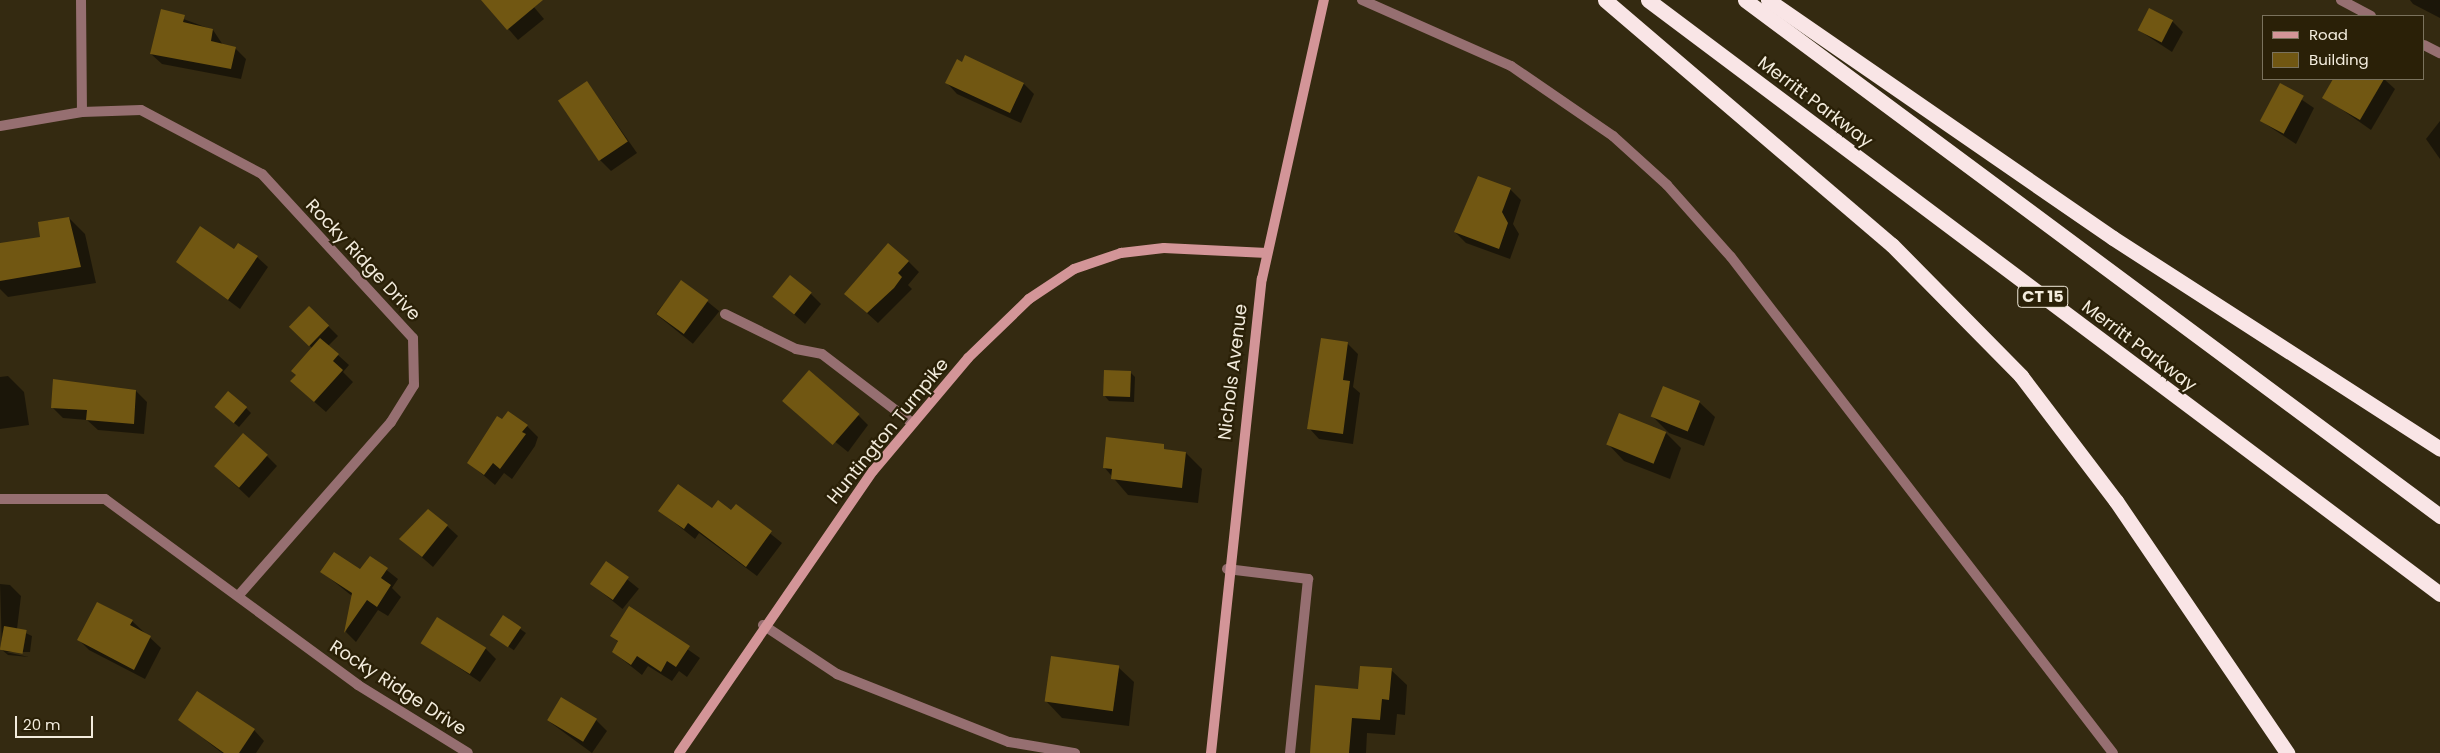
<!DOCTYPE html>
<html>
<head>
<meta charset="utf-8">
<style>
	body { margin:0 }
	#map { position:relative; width:2440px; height:753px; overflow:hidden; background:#342a11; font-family:Poppins,sans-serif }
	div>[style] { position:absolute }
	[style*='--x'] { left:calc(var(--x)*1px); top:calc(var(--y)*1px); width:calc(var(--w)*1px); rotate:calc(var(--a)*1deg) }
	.shadow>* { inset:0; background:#0007; transform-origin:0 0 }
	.building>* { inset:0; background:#715712; transform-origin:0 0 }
	.lane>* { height:10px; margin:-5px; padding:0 5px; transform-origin:5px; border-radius:5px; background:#966f71 }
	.street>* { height:10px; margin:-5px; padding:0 5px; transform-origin:5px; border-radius:5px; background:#966f71 }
	.secondary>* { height:10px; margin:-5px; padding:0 5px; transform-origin:5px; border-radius:5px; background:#d39598 }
	.highway>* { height:15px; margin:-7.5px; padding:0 7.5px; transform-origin:7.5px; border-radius:7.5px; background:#f9e5e6 }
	span { translate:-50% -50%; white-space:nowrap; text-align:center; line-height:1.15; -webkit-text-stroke:4.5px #2a2007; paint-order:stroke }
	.shield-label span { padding:1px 4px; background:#2a2007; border:1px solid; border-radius:4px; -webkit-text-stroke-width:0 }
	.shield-label { font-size:16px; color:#f3ecdd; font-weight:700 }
	.street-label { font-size:18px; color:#f3ecdd }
	.legend { position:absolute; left:2262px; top:15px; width:162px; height:65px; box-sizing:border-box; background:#2a2007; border:1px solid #7a725d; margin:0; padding:6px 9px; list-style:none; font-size:15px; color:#f3ecdd }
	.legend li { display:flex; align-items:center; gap:10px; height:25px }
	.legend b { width:25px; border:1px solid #7a725d }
	.scale { position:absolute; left:15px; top:716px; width:78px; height:22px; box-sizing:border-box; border:2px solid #f3ecdd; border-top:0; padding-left:6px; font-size:15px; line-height:18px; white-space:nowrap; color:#f3ecdd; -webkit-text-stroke:4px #2a2007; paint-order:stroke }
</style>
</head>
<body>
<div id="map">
	<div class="shadow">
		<div style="clip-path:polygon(483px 0,528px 0,544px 19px,518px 40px)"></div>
		<div style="clip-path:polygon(2410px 0,2440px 0,2440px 18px,2413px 4px)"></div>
		<div style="clip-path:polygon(162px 11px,213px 30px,223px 45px,235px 48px,246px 59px,241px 79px,162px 64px,151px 54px)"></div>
		<div style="clip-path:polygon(2172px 21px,2183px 32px,2172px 52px,2140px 31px)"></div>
		<div style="clip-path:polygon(2335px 79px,2384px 79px,2395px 89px,2371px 130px,2324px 97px)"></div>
		<div style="clip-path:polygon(587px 82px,637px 153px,611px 171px,600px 160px)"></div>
		<div style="clip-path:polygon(947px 83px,1024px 84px,1034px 94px,1021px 123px,957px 94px)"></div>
		<div style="clip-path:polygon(2280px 85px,2314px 108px,2296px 144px,2261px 121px)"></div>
		<div style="clip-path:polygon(2440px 121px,2440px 159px,2426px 139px)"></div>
		<div style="clip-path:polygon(1510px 189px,1521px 200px,1513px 224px,1519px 234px,1510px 259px,1466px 243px,1455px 232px)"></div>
		<div style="clip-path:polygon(69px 218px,85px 234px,96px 283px,8px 297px,0 289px,0 245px,42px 238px)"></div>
		<div style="clip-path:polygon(235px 250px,257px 257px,268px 267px,240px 309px,177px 262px)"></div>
		<div style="clip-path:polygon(908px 261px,919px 272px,908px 285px,912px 289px,878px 323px,857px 304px)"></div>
		<div style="left:682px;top:281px;width:48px;height:42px;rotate:39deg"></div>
		<div style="clip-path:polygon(811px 294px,821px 304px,805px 324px,773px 296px)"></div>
		<div style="clip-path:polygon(309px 307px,338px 336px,328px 346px,349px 365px,343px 372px,353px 382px,326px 412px,303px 392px,297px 375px,312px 348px,290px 326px)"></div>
		<div style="clip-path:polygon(1347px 343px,1358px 354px,1353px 387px,1360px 393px,1353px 444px,1319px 439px,1309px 428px)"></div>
		<div style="clip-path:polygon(1130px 372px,1135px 377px,1134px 402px,1109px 401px,1104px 395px)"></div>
		<div style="clip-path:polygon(8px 376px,24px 392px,29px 425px,0 429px,0 377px)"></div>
		<div style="clip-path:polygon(136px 391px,147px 402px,144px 434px,98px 430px,87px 420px,63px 418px,52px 407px)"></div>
		<div style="clip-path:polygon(786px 402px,858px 415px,868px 425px,848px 452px)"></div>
		<div style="clip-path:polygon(1699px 402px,1715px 417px,1704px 446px,1669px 433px,1653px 417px)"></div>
		<div style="clip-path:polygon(246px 408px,251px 413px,239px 427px,221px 412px)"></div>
		<div style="clip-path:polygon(527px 426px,538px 437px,535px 446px,512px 479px,504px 473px,495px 485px,469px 463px)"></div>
		<div style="clip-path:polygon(1666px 433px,1681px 448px,1670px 479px,1624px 461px,1609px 445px)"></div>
		<div style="clip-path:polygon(1107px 439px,1186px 453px,1202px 469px,1198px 503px,1128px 495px,1104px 467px)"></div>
		<div style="clip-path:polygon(267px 456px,277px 466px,249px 498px,215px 466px)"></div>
		<div style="clip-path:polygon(736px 506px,782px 543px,757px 576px,699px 533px,695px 539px,660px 511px,731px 512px)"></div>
		<div style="clip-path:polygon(447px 526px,458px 536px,433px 567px,401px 539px)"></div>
		<div style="clip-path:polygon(370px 557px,398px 579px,392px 588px,401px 597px,388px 616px,378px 610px,356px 642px,346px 632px,352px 596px,322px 572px,361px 571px)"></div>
		<div style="left:607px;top:563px;width:41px;height:26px;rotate:39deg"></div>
		<div style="clip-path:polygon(0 584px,10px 585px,21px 596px,17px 629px,32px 636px,30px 652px,6px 652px,29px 657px,8px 655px,2px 650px)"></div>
		<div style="clip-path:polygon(98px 603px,132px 621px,161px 648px,145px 679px,89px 650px,79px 640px)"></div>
		<div style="clip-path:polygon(629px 608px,700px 658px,687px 677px,679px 671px,672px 681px,648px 666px,642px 675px,613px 652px,619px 643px,611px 635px)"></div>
		<div style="left:503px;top:617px;width:28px;height:21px;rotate:35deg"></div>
		<div style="clip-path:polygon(421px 642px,486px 649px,496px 659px,480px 682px)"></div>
		<div style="clip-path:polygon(1118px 667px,1134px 682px,1129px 726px,1062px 718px,1047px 702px)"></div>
		<div style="clip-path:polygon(1391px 670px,1407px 685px,1405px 715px,1397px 714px,1395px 735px,1367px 733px,1366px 753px,1312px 753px,1359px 690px)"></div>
		<div style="clip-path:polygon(180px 720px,254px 730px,264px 741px,256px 753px,222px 753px)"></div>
		<div style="clip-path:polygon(547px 720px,596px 720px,607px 731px,592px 753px)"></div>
	</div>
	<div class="building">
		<div style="clip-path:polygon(481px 0,543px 0,507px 30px)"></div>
		<div style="left:2149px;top:8px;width:27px;height:25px;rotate:27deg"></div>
		<div style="clip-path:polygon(161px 9px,185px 15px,183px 22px,213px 29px,211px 41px,236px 47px,231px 69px,150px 54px)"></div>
		<div style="clip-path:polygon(965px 55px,1024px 83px,1010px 113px,945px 83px,957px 59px,962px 62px)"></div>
		<div style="clip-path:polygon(2333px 79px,2384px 79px,2360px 120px,2322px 98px)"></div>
		<div style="left:587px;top:81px;width:73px;height:35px;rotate:56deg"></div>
		<div style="left:2280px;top:83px;width:27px;height:43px;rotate:28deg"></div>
		<div style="clip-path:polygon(1478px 176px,1511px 188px,1502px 212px,1508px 223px,1499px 249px,1454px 232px)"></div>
		<div style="clip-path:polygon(69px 217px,81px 267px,0 281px,0 243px,40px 237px,38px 222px)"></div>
		<div style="clip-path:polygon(200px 226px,234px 249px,238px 243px,258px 256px,228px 300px,176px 262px)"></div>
		<div style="clip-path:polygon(888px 243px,909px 261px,898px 273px,902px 277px,894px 288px,867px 313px,844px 294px)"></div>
		<div style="left:790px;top:275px;width:28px;height:28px;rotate:39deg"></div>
		<div style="left:681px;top:280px;width:34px;height:42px;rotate:36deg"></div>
		<div style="left:309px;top:306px;width:28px;height:29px;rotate:44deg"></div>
		<div style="clip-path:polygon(320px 338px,339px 354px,333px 361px,343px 370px,314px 402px,290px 381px,296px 375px,291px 371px)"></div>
		<div style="clip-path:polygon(1321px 338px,1348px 342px,1343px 380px,1350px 381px,1343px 434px,1307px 429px)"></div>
		<div style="left:809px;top:370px;width:67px;height:41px;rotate:41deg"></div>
		<div style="left:1104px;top:370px;width:27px;height:26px;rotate:2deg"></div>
		<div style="clip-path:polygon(53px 379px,136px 390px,134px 424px,86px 420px,87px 410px,51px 408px)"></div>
		<div style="left:1663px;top:386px;width:40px;height:33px;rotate:22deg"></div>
		<div style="left:228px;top:391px;width:25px;height:21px;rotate:40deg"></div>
		<div style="clip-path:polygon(508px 411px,528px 425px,522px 432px,526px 434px,500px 469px,493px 463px,484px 475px,467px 463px,497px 416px,502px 419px)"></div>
		<div style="left:1619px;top:413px;width:51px;height:34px;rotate:22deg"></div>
		<div style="left:243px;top:433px;width:33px;height:44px;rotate:41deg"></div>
		<div style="clip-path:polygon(1106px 437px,1164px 444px,1164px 449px,1186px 452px,1182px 488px,1111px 479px,1112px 469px,1103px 468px)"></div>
		<div style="clip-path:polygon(678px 484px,712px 508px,718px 500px,731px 510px,736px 504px,772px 531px,746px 567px,688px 523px,684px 529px,658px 511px)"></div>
		<div style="clip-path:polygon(428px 509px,448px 525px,422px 557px,399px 539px)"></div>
		<div style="clip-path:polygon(334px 552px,360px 569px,370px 556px,388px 568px,381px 578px,391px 585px,377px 607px,367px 600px,344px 633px,352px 593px,320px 572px)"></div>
		<div style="left:606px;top:561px;width:28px;height:28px;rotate:35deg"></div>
		<div style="clip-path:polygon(97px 602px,133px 620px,130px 625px,151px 636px,134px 670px,77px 640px)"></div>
		<div style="clip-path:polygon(629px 606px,690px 646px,676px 667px,667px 661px,661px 672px,637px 656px,631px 665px,612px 652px,618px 641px,610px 636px)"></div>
		<div style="left:503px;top:615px;width:22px;height:24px;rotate:34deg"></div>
		<div style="left:437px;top:617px;width:58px;height:31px;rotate:32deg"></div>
		<div style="left:4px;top:626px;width:23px;height:24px;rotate:10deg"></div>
		<div style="left:1051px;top:656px;width:69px;height:46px;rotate:8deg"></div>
		<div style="clip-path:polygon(1360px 666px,1392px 668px,1389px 700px,1382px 699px,1380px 720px,1352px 718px,1349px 753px,1310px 753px,1315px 685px,1358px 689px)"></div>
		<div style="clip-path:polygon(197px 691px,255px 729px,239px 753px,224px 753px,178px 720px)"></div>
		<div style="left:561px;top:697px;width:42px;height:27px;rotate:31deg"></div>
	</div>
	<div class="lane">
		<div style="--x:1362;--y:0;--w:163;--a:23.9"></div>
		<div style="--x:1511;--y:66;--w:124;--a:34.5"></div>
		<div style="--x:1613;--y:136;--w:73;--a:42.2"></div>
		<div style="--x:1667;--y:185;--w:96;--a:48.4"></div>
		<div style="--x:1731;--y:257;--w:626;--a:52.4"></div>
		<div style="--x:725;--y:314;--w:79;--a:26.2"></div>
		<div style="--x:796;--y:349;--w:26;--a:11"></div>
		<div style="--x:822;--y:354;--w:112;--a:37.4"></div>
		<div style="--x:1227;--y:569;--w:82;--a:7"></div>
		<div style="--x:1308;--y:579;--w:175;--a:95.9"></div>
		<div style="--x:763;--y:625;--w:89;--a:33.5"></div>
		<div style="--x:837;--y:674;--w:185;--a:21.6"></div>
		<div style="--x:1009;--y:742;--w:67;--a:9.5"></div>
	</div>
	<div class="street">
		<div style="--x:81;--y:0;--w:112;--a:89.5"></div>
		<div style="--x:2341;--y:0;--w:34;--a:28"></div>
		<div style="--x:2424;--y:45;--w:18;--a:27"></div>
		<div style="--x:0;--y:126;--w:83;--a:-9.7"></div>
		<div style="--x:82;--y:112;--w:59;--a:-1.9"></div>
		<div style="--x:141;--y:110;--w:137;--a:27.9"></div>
		<div style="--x:262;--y:174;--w:223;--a:47.4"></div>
		<div style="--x:413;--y:338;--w:47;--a:88.8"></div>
		<div style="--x:414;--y:385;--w:44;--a:121.9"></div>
		<div style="--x:391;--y:422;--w:230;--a:131.3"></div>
		<div style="--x:0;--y:499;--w:105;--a:0"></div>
		<div style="--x:105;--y:499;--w:314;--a:36.3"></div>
		<div style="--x:358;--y:685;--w:129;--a:31.7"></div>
	</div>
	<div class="secondary">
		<div style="--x:679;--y:753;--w:342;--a:-55.5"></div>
		<div style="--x:873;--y:471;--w:148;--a:-49.9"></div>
		<div style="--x:968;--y:358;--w:85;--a:-44"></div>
		<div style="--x:1029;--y:299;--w:54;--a:-33.7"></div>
		<div style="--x:1074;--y:269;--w:50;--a:-18.8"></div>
		<div style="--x:1121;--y:253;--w:43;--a:-6.6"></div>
		<div style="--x:1164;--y:248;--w:103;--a:2.8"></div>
		<div style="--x:1211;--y:753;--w:477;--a:-83.9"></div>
		<div style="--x:1262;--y:279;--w:286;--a:-77.5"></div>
	</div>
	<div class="highway">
		<div style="--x:1605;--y:0;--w:377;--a:40.5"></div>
		<div style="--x:1892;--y:245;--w:184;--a:45.4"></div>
		<div style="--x:2021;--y:376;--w:157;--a:52.8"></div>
		<div style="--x:2116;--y:501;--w:305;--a:55.8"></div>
		<div style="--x:1648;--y:0;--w:990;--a:36.87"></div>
		<div style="--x:1745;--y:0;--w:866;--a:36.59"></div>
		<div style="--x:1768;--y:0;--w:419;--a:34.6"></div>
		<div style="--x:2113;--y:238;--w:389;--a:32.8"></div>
	</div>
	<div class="shield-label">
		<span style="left:2043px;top:297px">CT 15</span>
	</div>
	<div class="street-label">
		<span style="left:1815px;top:102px;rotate:37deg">Merritt Parkway</span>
		<span style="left:363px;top:260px;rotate:47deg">Rocky Ridge Drive</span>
		<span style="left:2139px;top:346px;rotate:37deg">Merritt Parkway</span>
		<span style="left:1233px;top:372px;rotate:-83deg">Nichols Avenue</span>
		<span style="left:888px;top:431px;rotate:-51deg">Huntington Turnpike</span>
		<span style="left:398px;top:688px;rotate:33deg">Rocky Ridge Drive</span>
	</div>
	<ul class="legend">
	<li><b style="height:6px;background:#d39598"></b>Road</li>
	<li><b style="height:14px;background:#715712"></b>Building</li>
	</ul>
	<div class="scale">20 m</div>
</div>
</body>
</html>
